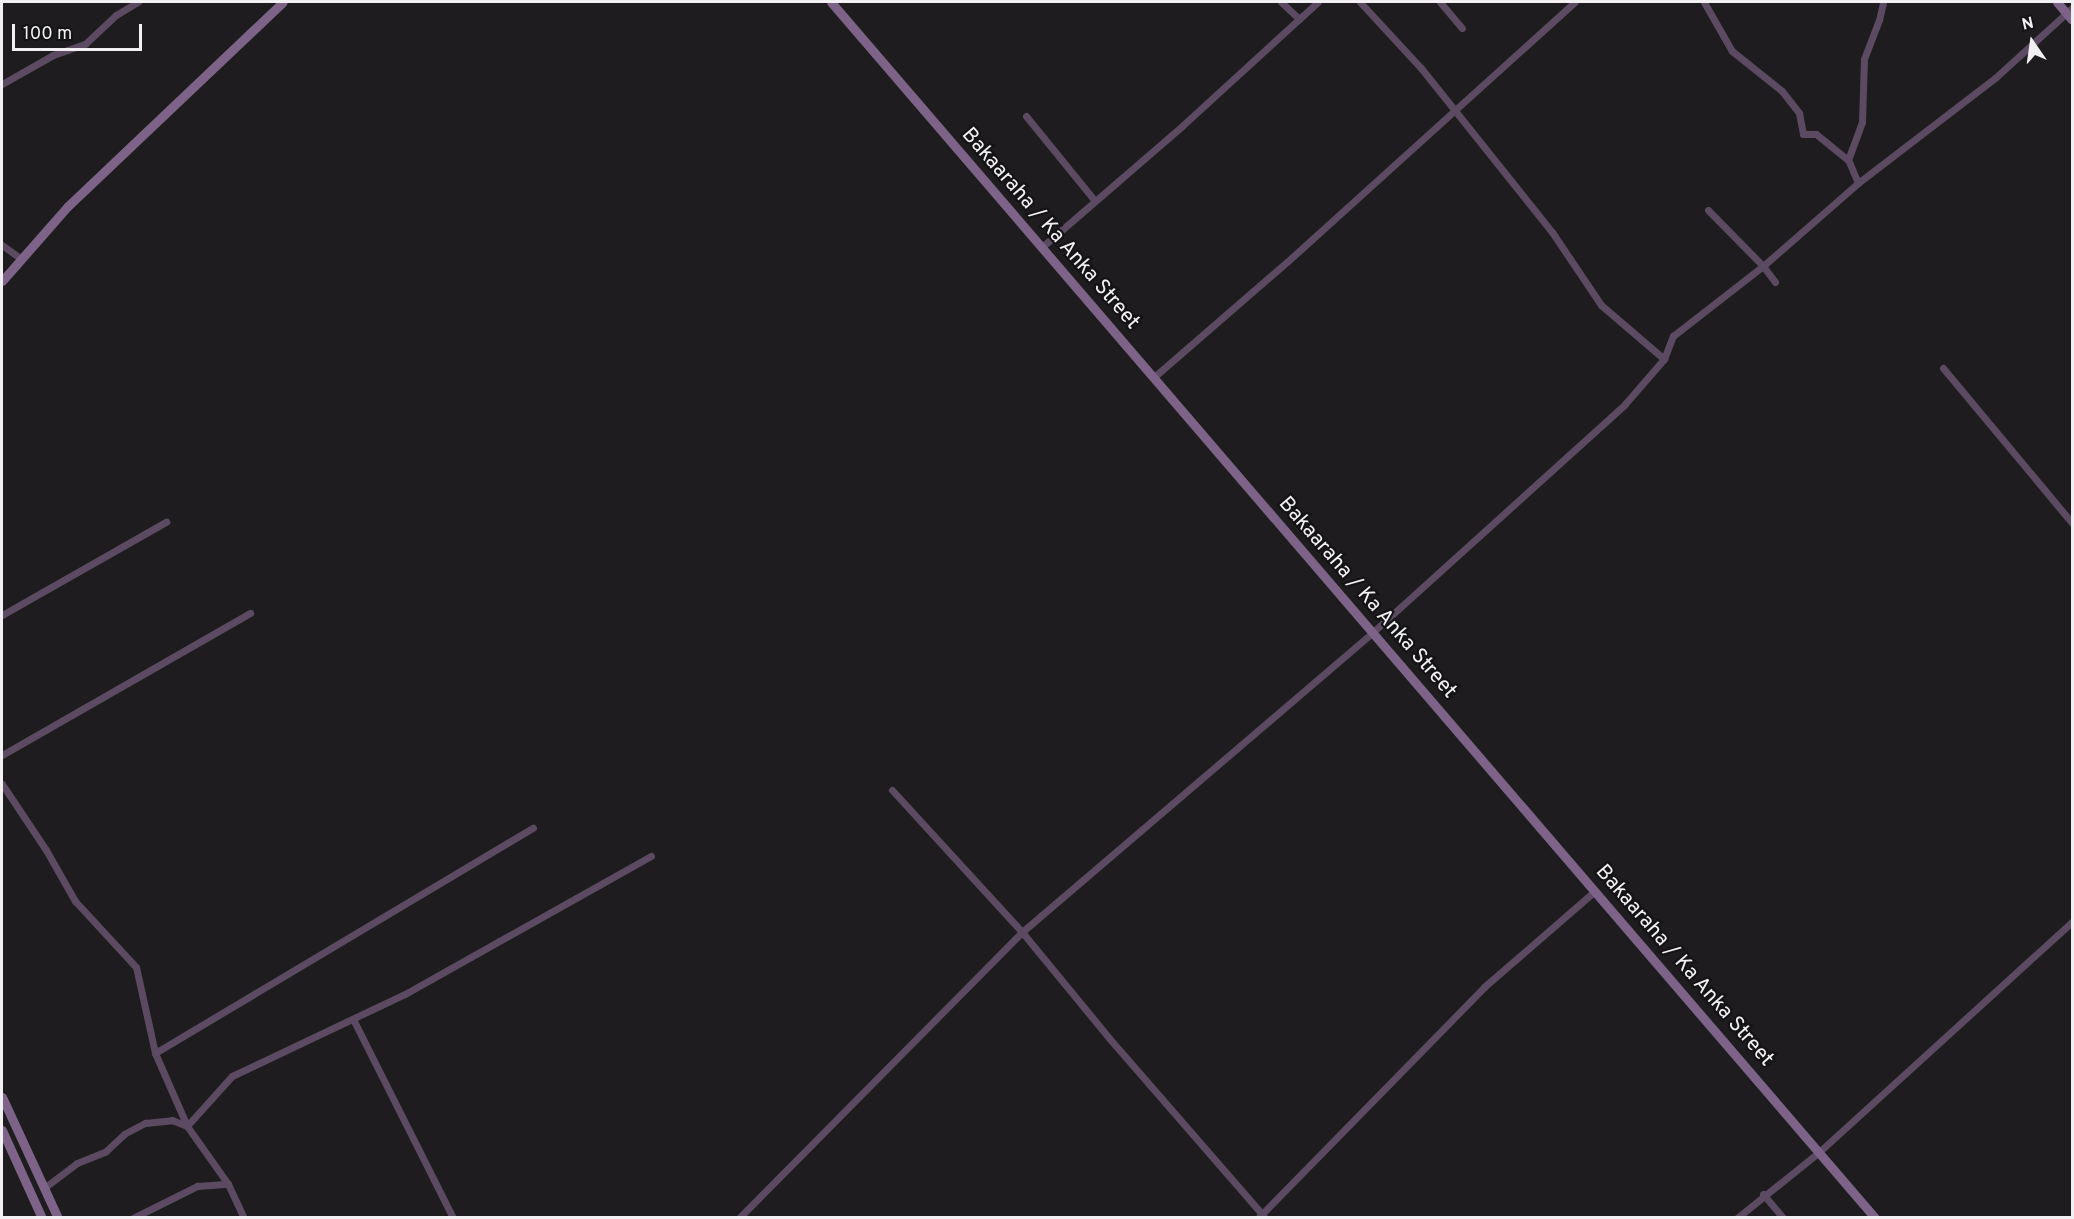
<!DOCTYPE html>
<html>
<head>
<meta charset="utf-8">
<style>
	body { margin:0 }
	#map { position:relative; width:2074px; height:1219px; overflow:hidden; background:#1e1c1e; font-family:Overpass,sans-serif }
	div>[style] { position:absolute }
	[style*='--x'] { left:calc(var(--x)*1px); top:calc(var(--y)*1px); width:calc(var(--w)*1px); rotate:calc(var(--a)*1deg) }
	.street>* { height:7px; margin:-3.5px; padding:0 3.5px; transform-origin:3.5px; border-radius:3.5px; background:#5b4a62 }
	.secondary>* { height:9px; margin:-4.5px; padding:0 4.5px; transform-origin:4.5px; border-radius:4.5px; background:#7e6389 }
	span { translate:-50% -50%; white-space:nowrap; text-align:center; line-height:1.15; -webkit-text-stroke:4.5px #141315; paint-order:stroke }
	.street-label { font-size:21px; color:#f2f0f2 }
	.frame { position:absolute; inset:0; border:3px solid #f2f0f2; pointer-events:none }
	.north { position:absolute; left:2002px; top:12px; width:60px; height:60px; -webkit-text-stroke:4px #141315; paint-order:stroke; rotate:347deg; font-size:16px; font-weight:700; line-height:24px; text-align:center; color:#f2f0f2 }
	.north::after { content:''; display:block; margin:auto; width:21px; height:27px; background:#f2f0f2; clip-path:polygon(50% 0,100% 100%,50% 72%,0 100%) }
	.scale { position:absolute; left:12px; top:24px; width:130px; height:27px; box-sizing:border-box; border:3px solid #f2f0f2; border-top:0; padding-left:8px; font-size:18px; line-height:21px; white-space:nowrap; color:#f2f0f2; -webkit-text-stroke:4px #141315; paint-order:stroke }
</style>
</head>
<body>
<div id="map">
	<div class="street">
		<div style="--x:1281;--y:2;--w:25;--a:43"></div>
		<div style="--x:1360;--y:2;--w:90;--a:47.3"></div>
		<div style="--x:1421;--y:68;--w:210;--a:51.4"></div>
		<div style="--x:1552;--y:232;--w:88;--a:56.1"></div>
		<div style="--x:1601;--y:305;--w:83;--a:40.6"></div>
		<div style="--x:1440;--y:2;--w:34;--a:50"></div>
		<div style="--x:1704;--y:2;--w:56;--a:60.3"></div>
		<div style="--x:1732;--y:51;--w:64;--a:38.7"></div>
		<div style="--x:1782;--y:91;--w:28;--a:52"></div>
		<div style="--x:1799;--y:113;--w:21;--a:79"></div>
		<div style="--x:1803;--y:134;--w:13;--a:0"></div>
		<div style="--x:1816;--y:134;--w:41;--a:39.1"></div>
		<div style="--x:2;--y:84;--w:59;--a:-29.6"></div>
		<div style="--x:53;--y:55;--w:34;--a:-19"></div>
		<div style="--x:85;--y:44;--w:42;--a:-43.1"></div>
		<div style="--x:116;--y:15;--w:26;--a:-31"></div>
		<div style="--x:1026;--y:116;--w:109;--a:50.9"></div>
		<div style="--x:1858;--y:183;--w:25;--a:-113"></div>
		<div style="--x:1848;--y:160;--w:40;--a:-69.8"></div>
		<div style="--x:1862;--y:122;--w:63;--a:-88.2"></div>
		<div style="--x:1864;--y:59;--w:42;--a:-69"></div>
		<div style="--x:1879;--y:20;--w:18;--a:-77"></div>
		<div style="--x:1708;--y:210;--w:78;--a:45.5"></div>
		<div style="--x:1763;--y:266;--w:20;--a:53"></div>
		<div style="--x:2;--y:245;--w:24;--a:36"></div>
		<div style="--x:1042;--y:247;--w:185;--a:-40.8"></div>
		<div style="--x:1182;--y:126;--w:184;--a:-42.4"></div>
		<div style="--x:1943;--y:368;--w:202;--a:50.2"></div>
		<div style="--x:1154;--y:377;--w:177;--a:-40.9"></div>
		<div style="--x:1288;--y:261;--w:387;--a:-42.1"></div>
		<div style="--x:2;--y:615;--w:189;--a:-29.6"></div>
		<div style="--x:2;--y:755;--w:286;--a:-29.8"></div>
		<div style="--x:2;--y:784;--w:79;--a:56.3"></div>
		<div style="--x:46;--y:850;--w:59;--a:60.4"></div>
		<div style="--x:75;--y:901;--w:90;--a:47.3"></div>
		<div style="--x:136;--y:967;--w:88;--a:77.5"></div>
		<div style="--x:155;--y:1053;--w:80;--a:66.3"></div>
		<div style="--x:187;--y:1126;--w:67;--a:-48"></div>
		<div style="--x:232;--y:1076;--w:191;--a:-25.4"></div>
		<div style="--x:405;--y:994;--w:282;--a:-29.3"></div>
		<div style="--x:892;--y:790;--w:193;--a:47.5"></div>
		<div style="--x:1022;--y:932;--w:137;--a:50.6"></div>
		<div style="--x:1109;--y:1038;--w:233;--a:49"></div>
		<div style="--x:1262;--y:1214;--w:6;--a:135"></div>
		<div style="--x:353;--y:1019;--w:223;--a:63.3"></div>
		<div style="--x:155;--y:1053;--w:440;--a:-30.8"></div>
		<div style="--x:44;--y:1188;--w:41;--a:-37.1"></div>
		<div style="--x:77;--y:1163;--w:31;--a:-22"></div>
		<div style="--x:106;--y:1151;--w:25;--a:-43"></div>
		<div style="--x:124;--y:1134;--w:24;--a:-28"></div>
		<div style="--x:145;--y:1123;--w:27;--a:-6"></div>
		<div style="--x:172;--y:1120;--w:16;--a:22"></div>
		<div style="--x:187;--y:1126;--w:71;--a:54.7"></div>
		<div style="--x:1763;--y:1194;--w:31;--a:50"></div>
		<div style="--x:133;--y:1218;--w:72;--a:-26.6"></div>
		<div style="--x:197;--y:1186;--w:31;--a:-4"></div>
		<div style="--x:228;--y:1184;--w:38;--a:65"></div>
		<div style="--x:739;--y:1218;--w:402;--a:-45.3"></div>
		<div style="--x:1022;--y:932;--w:462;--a:-40.5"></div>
		<div style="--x:1373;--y:632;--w:340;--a:-42.1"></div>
		<div style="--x:1625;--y:404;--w:60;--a:-49.1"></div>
		<div style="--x:1664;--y:359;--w:25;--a:-69"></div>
		<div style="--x:1673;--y:336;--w:114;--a:-37.9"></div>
		<div style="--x:1763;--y:266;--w:126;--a:-41.1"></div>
		<div style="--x:1858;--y:183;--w:173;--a:-37.5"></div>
		<div style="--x:1995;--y:78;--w:104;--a:-42.3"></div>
		<div style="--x:1265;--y:1218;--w:5;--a:-127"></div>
		<div style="--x:1262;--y:1214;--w:318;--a:-45.6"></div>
		<div style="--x:1484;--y:987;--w:147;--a:-40.9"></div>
		<div style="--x:1737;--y:1218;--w:105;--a:-38.8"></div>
		<div style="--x:1819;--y:1152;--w:342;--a:-42.3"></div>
	</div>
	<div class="secondary">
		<div style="--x:831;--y:2;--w:1603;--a:49.35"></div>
		<div style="--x:2057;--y:2;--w:23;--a:50"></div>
		<div style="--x:2;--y:281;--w:100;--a:-48.7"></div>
		<div style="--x:68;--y:206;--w:296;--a:-43.5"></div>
		<div style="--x:2;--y:1097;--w:133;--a:65.2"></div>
		<div style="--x:2;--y:1130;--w:97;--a:65.6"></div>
	</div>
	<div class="street-label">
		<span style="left:1050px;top:229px;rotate:49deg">Bakaaraha / Ka Anka Street</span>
		<span style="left:1367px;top:598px;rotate:49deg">Bakaaraha / Ka Anka Street</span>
		<span style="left:1684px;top:966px;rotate:49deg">Bakaaraha / Ka Anka Street</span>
	</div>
	<div class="frame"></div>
	<div class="north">N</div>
	<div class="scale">100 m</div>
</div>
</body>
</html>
